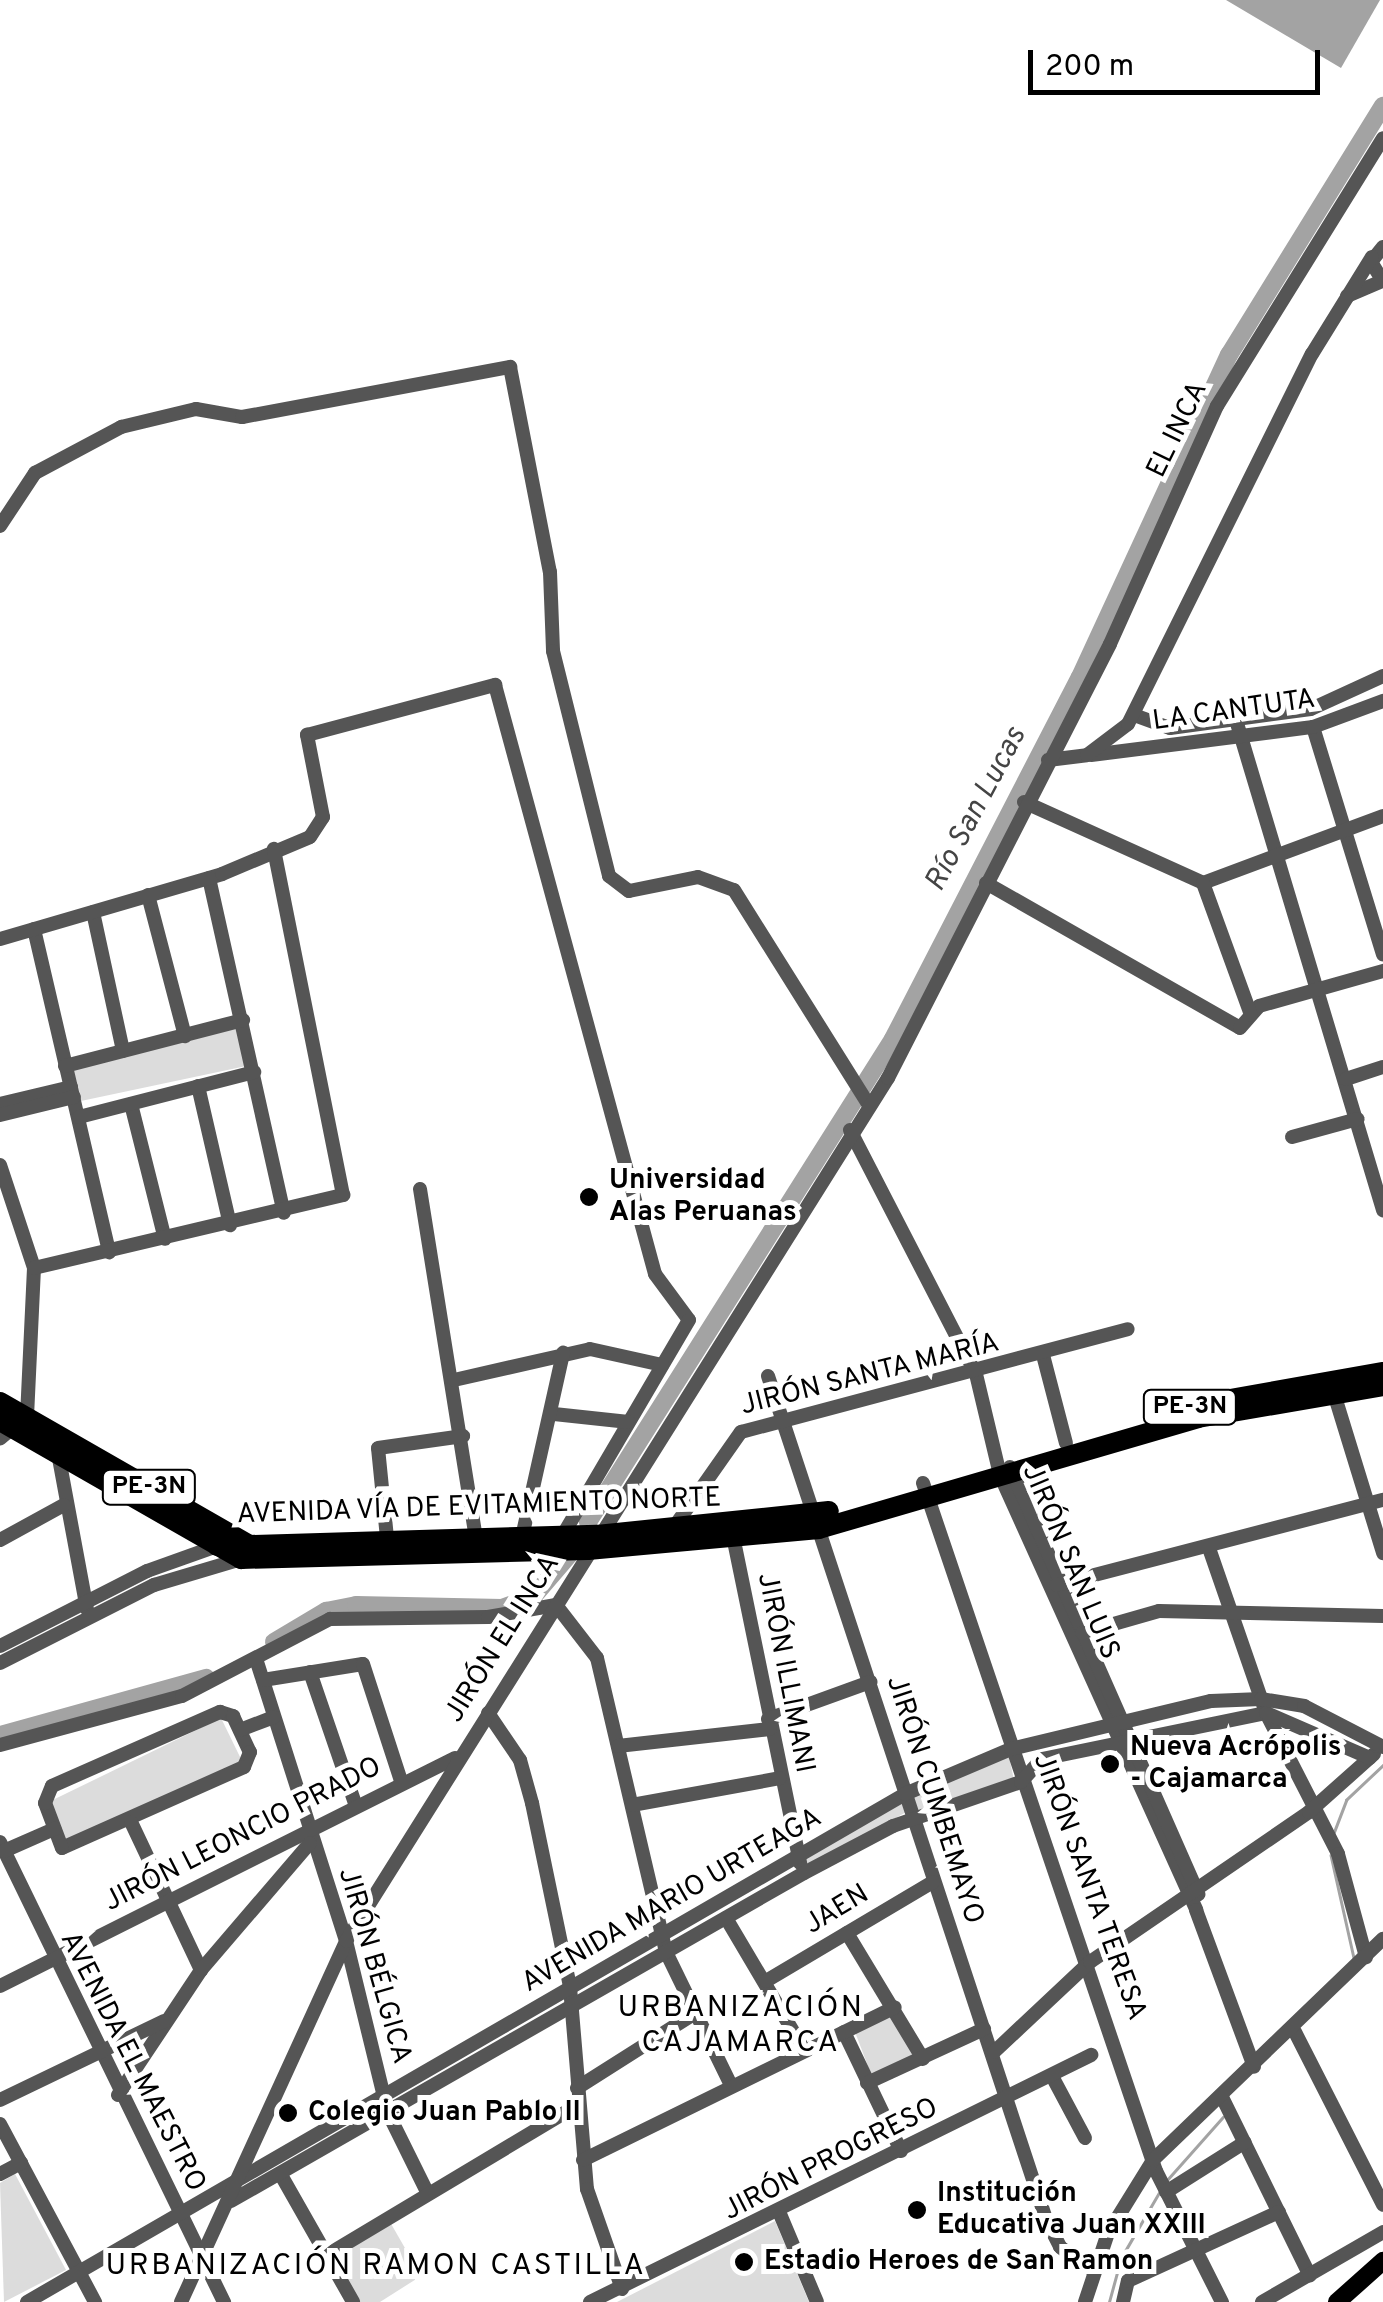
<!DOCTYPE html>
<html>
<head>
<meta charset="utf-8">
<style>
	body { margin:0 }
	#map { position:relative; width:1383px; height:2302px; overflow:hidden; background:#fff; font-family:Overpass,sans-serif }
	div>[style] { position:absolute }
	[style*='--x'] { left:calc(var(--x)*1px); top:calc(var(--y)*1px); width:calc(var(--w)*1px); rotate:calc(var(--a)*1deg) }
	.green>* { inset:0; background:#dcdcdc; transform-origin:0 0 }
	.water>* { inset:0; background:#a3a3a3 }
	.stream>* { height:2.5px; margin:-1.25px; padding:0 1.25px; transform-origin:1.25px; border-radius:1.25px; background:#a3a3a3 }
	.river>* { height:18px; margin:-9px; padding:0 9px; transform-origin:9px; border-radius:9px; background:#a3a3a3 }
	.minor>* { height:14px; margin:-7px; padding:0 7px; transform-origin:7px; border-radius:7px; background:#555 }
	.major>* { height:18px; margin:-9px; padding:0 9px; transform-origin:9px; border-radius:9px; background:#000 }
	.highway>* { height:20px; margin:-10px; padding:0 10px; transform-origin:10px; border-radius:10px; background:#000 }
	.dots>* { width:28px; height:28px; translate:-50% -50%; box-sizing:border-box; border:5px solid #fff; border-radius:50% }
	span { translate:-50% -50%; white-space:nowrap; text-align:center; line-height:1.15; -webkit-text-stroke:10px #fff; paint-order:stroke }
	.shield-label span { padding:2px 8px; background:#fff; border:2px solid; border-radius:8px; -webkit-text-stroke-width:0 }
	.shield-label { font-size:25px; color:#000; font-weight:700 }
	.street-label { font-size:28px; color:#000 }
	.poi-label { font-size:28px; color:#000; font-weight:700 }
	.left { translate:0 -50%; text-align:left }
	.water-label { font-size:30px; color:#444; font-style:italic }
	.neighbourhood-label { font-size:30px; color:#000; letter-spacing:2.5px }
	.scale { position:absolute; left:1028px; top:50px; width:292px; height:45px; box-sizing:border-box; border:5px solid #000; border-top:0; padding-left:12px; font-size:30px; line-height:35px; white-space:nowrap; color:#000; -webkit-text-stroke:8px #fff; paint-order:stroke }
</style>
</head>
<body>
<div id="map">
	<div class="green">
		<div style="left:237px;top:1028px;width:39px;height:169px;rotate:78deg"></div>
		<div style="left:221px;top:1718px;width:49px;height:193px;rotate:64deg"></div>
		<div style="clip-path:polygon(1008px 1752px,1015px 1785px,915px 1817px,909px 1789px)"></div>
		<div style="clip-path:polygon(902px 1799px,908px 1811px,806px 1869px,803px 1860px)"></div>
		<div style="clip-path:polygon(892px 2013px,915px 2055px,871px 2074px,855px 2032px)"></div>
		<div style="clip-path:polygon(15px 2174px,66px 2270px,4px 2302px,0 2183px)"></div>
		<div style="clip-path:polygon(775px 2221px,809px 2302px,617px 2302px)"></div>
		<div style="clip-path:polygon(390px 2222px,421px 2276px,380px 2302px,354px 2302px,331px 2260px)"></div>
	</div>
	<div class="water">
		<div style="clip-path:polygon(1226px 0,1380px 0,1341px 68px)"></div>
	</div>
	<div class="stream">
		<div style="--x:1334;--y:1832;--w:34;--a:-69"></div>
		<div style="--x:1346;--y:1800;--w:51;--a:-43.4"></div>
		<div style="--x:1331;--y:1855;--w:106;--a:77.4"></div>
		<div style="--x:1167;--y:2180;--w:84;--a:-48.4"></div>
		<div style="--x:1109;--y:2302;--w:46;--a:-74.7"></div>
		<div style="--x:1121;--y:2258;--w:78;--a:-59.8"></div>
	</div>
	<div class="river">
		<div style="--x:588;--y:1522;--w:571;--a:-57.73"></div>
		<div style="--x:893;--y:1039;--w:407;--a:-62.7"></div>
		<div style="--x:1080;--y:677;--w:355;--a:-65.2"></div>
		<div style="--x:1229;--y:355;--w:293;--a:-58.3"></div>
		<div style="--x:274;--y:1642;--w:61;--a:-30.8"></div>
		<div style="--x:326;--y:1611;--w:31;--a:-11"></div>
		<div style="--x:356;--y:1605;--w:146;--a:1.2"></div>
		<div style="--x:502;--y:1608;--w:33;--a:-20"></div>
		<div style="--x:533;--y:1597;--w:55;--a:-49.4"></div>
		<div style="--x:0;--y:1735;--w:214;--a:-15.5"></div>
	</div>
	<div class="minor">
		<div style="--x:1383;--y:247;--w:19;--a:129"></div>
		<div style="--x:1371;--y:262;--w:22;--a:58"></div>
		<div style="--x:1347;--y:296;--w:39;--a:-23"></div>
		<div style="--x:0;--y:526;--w:64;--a:-56.6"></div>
		<div style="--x:35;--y:473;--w:98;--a:-28.1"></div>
		<div style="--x:121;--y:427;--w:77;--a:-13.5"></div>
		<div style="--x:196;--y:409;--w:47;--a:9.9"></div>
		<div style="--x:242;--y:417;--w:273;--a:-10.6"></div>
		<div style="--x:510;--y:367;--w:209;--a:79"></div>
		<div style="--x:550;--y:572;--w:79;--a:87.8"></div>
		<div style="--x:553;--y:651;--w:232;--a:76"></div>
		<div style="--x:609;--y:876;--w:25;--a:37"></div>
		<div style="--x:629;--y:891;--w:70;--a:-11.5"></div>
		<div style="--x:698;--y:877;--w:38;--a:20"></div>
		<div style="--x:734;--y:890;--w:254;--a:57.9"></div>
		<div style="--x:1134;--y:715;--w:38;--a:20"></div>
		<div style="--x:1170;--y:728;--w:142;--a:-7.7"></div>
		<div style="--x:1311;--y:709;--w:79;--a:-24.6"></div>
		<div style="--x:1236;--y:720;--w:512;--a:73.3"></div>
		<div style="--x:1313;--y:727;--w:238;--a:72.9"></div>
		<div style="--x:1091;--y:755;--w:224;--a:-7.2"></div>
		<div style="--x:1313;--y:727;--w:75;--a:-20.4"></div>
		<div style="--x:1048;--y:760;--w:39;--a:-7"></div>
		<div style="--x:1087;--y:755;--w:51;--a:-37.1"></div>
		<div style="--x:1128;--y:724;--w:413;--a:-63.6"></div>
		<div style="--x:1312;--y:354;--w:114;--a:-58.3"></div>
		<div style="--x:1024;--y:802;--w:196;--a:24.3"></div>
		<div style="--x:1203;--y:883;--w:192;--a:-20.4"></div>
		<div style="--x:209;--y:878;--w:343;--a:77.4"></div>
		<div style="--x:986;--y:883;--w:292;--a:29.7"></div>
		<div style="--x:1240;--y:1028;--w:29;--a:-49"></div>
		<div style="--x:1259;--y:1006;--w:129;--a:-15.8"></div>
		<div style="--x:1203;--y:883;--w:140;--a:70"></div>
		<div style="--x:148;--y:895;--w:146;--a:75.3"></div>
		<div style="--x:93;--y:912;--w:142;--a:77.8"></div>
		<div style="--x:34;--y:929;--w:332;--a:76.9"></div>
		<div style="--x:0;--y:939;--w:231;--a:-16.3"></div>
		<div style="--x:222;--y:874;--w:95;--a:-22.8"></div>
		<div style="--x:310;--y:837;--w:24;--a:-57"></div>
		<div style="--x:323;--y:817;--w:84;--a:-101"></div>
		<div style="--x:307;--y:735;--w:195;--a:-14.9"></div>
		<div style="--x:495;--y:685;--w:610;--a:74.8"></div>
		<div style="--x:655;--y:1274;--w:57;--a:53.5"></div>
		<div style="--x:689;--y:1320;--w:257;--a:120.4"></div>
		<div style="--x:65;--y:1066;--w:184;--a:-14.5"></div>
		<div style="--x:1346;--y:1079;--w:39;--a:-18"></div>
		<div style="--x:198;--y:1086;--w:143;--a:77"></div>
		<div style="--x:0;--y:1104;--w:73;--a:-13.5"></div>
		<div style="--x:131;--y:1104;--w:139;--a:75.9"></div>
		<div style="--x:0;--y:1115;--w:76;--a:-13.7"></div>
		<div style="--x:79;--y:1117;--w:181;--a:-14.4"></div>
		<div style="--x:850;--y:1130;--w:275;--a:62.7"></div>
		<div style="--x:976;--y:1374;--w:104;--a:76.6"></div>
		<div style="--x:1000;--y:1475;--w:477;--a:65.7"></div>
		<div style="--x:1196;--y:1910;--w:167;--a:69.7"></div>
		<div style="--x:1292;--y:1137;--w:68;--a:-15.3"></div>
		<div style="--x:0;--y:1165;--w:108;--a:71.7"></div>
		<div style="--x:34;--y:1268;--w:148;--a:92.7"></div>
		<div style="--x:27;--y:1416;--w:35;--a:140"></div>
		<div style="--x:420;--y:1189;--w:361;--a:80.9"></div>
		<div style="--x:34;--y:1268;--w:318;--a:-13.3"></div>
		<div style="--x:343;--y:1195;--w:353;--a:-101.3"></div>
		<div style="--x:1043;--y:1355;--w:91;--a:75.4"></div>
		<div style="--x:768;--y:1376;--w:888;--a:71.75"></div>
		<div style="--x:1046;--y:2219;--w:31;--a:63"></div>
		<div style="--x:1060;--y:2247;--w:42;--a:35.2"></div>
		<div style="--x:454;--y:1380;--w:139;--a:-12.8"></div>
		<div style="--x:590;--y:1349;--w:74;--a:12.5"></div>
		<div style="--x:1332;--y:1387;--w:174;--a:72.9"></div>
		<div style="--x:554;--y:1414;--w:75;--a:6.1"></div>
		<div style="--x:58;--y:1453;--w:159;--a:79.5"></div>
		<div style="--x:1010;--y:1467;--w:467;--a:66.2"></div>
		<div style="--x:923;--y:1483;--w:726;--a:71.29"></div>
		<div style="--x:1156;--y:2171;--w:147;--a:63.3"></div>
		<div style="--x:672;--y:1530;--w:120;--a:-54.9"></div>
		<div style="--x:741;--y:1432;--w:400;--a:-14.9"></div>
		<div style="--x:522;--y:1537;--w:189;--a:-77.4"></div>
		<div style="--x:387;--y:1538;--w:90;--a:-95.7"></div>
		<div style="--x:378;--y:1448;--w:86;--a:-8"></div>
		<div style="--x:0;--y:1540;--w:73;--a:-28.7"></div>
		<div style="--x:734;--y:1541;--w:329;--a:78.4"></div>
		<div style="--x:1210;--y:1551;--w:171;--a:70.9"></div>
		<div style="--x:1266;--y:1713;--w:158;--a:62.9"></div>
		<div style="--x:1338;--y:1854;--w:107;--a:74.8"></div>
		<div style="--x:1056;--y:1585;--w:338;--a:-14.6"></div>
		<div style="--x:556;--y:1605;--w:67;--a:52.3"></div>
		<div style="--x:597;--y:1658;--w:302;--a:76.8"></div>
		<div style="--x:666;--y:1952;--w:148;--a:64"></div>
		<div style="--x:1082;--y:1633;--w:80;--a:-15.9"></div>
		<div style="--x:1159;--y:1611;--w:224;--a:1.3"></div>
		<div style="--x:0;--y:1646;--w:165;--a:-27"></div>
		<div style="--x:147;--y:1571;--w:74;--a:-19.7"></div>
		<div style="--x:257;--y:1662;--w:293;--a:72.3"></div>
		<div style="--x:346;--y:1941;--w:177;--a:76.3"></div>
		<div style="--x:388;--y:2113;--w:90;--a:63.7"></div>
		<div style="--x:0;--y:1663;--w:173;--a:-26.9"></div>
		<div style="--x:154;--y:1585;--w:91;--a:-16.6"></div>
		<div style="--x:310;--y:1672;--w:142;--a:71.1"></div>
		<div style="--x:263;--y:1680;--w:101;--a:-9.1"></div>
		<div style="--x:363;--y:1664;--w:123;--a:72"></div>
		<div style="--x:220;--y:1712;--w:14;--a:17"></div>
		<div style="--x:233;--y:1716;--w:40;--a:65"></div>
		<div style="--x:250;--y:1752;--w:16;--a:112"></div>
		<div style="--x:244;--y:1767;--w:199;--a:156"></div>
		<div style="--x:62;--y:1848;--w:48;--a:-110.7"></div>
		<div style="--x:45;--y:1803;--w:18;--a:-68"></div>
		<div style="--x:52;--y:1786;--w:184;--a:-23.8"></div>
		<div style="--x:488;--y:1713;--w:57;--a:55.8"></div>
		<div style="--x:520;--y:1760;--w:45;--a:74.4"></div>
		<div style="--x:532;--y:1803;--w:188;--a:78.3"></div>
		<div style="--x:570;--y:1987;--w:203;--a:85.2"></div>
		<div style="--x:587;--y:2189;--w:106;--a:70.7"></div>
		<div style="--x:768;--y:1719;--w:109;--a:-19.9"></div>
		<div style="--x:240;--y:1730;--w:36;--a:-21"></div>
		<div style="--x:0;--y:1745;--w:188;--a:-15.1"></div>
		<div style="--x:182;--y:1696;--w:167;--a:-27.5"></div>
		<div style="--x:330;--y:1619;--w:158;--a:-0.7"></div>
		<div style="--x:488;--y:1617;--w:69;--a:-10"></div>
		<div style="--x:618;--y:1746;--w:153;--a:-6.4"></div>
		<div style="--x:632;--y:1805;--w:150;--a:-10.3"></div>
		<div style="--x:131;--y:1822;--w:164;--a:64.7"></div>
		<div style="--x:0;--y:1842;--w:512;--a:64.04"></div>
		<div style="--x:4;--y:1851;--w:55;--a:-23.7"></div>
		<div style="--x:726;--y:1918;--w:153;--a:59.4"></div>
		<div style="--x:847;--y:1933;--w:147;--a:58.9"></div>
		<div style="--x:766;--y:1981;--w:194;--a:-30.7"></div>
		<div style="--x:0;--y:1986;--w:509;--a:-26.62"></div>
		<div style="--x:844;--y:2032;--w:132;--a:64.4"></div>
		<div style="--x:1295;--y:2032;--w:194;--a:63"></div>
		<div style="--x:994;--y:2052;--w:132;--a:-43.2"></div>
		<div style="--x:1090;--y:1962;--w:265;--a:-34.4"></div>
		<div style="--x:1309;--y:1812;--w:87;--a:-41.7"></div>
		<div style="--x:1053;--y:2078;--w:68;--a:61.9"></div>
		<div style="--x:867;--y:2083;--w:129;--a:-24.8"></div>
		<div style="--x:577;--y:2088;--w:140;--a:-32.4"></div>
		<div style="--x:118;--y:2095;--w:150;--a:-56.4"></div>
		<div style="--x:201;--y:1970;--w:167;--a:-49.4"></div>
		<div style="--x:1222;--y:2097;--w:199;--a:63.8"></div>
		<div style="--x:0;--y:2100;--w:182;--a:-25.7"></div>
		<div style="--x:0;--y:2124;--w:202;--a:61.9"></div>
		<div style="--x:583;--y:2160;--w:347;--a:-26.1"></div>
		<div style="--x:0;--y:2174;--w:24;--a:-28"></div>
		<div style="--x:281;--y:2175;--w:146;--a:60.4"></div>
		<div style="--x:1166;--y:2192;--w:93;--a:-32.3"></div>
		<div style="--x:231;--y:2201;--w:660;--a:-29.79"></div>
		<div style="--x:804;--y:1873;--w:101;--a:-27.8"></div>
		<div style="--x:893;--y:1826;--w:135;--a:-19"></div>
		<div style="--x:1021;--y:1782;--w:31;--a:-48"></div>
		<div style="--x:1042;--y:1759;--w:229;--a:-11.6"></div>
		<div style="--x:1266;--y:1713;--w:113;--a:23.4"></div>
		<div style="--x:780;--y:2214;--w:95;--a:67.2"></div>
		<div style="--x:327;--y:2255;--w:292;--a:-30.9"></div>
		<div style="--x:27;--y:2302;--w:1014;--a:-30.05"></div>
		<div style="--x:905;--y:1794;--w:115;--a:-23"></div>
		<div style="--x:1011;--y:1749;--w:206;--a:-13.5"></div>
		<div style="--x:1211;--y:1701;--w:50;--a:-2.3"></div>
		<div style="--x:1261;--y:1699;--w:44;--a:9.2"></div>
		<div style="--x:1304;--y:1706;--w:89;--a:27.4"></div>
		<div style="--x:181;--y:2302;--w:397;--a:-65.4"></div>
		<div style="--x:346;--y:1941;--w:1019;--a:-57.87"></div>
		<div style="--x:888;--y:1078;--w:487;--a:-62.9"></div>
		<div style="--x:1110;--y:644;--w:261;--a:-65.8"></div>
		<div style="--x:1217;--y:406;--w:315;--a:-58.2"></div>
		<div style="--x:590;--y:2302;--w:559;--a:-26.24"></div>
		<div style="--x:1085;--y:2302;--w:73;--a:-71.6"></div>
		<div style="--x:1108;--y:2233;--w:86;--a:-58.3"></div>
		<div style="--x:1153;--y:2160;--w:319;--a:-43.9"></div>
		<div style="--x:1123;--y:2302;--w:22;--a:-77"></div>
		<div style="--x:1128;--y:2281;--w:166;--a:-24.6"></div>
		<div style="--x:1262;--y:2302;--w:140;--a:-30"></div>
	</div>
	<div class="major">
		<div style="--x:1337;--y:2302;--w:62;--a:-41.7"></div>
	</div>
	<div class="highway">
		<div style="--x:0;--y:1402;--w:286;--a:29.8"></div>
		<div style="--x:1213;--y:1402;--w:173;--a:-10"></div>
		<div style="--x:0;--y:1421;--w:278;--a:29.8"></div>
		<div style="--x:241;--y:1559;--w:347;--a:-1.5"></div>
		<div style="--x:588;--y:1550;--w:232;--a:-5.2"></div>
		<div style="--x:819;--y:1529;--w:395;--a:-16.3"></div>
		<div style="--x:1198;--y:1418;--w:188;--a:-9.8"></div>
		<div style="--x:217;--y:1546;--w:380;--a:-1.7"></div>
		<div style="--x:597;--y:1535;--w:233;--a:-5.9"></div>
	</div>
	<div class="dots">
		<div style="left:589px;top:1197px;background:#000"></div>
		<div style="left:1110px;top:1764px;background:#000"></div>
		<div style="left:288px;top:2113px;background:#000"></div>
		<div style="left:917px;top:2210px;background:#000"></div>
		<div style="left:744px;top:2262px;background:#000"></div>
	</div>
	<div class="shield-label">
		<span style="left:1190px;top:1407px">PE-3N</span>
		<span style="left:149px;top:1487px">PE-3N</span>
	</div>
	<div class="street-label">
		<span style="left:1178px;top:430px;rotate:-64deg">EL INCA</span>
		<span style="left:1234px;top:711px;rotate:-8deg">LA CANTUTA</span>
		<span style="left:870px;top:1375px;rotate:-14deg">JIRÓN SANTA MARÍA</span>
		<span style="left:479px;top:1507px;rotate:-2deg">AVENIDA VÍA DE EVITAMIENTO NORTE</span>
		<span style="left:1070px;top:1562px;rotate:67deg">JIRÓN SAN LUIS</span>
		<span style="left:503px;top:1639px;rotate:-58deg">JIRÓN EL INCA</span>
		<span style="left:785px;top:1673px;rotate:79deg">JIRÓN ILLIMANI</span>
		<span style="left:934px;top:1800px;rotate:72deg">JIRÓN CUMBEMAYO</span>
		<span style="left:243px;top:1835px;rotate:-27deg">JIRÓN LEONCIO PRADO</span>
		<span style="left:1089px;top:1887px;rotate:70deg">JIRÓN SANTA TERESA</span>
		<span style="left:672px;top:1901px;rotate:-30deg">AVENIDA MARIO URTEAGA</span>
		<span style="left:837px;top:1910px;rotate:-31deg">JAEN</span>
		<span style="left:374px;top:1966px;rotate:74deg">JIRÓN BÉLGICA</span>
		<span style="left:132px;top:2062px;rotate:63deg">AVENIDA EL MAESTRO</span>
		<span style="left:831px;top:2160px;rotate:-27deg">JIRÓN PROGRESO</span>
	</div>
	<div class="poi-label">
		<span class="left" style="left:609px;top:1197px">Universidad<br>Alas Peruanas</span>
		<span class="left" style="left:1130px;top:1764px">Nueva Acrópolis<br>- Cajamarca</span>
		<span class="left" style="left:308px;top:2113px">Colegio Juan Pablo II</span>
		<span class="left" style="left:937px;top:2210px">Institución<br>Educativa Juan XXIII</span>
		<span class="left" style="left:764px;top:2262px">Estadio Heroes de San Ramon</span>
	</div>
	<div class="water-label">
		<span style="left:977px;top:810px;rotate:-62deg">Río San Lucas</span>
	</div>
	<div class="neighbourhood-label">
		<span style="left:741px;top:2026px">URBANIZACIÓN<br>CAJAMARCA</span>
		<span style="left:376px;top:2267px">URBANIZACIÓN RAMON CASTILLA</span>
	</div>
	<div class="scale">200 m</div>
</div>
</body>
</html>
